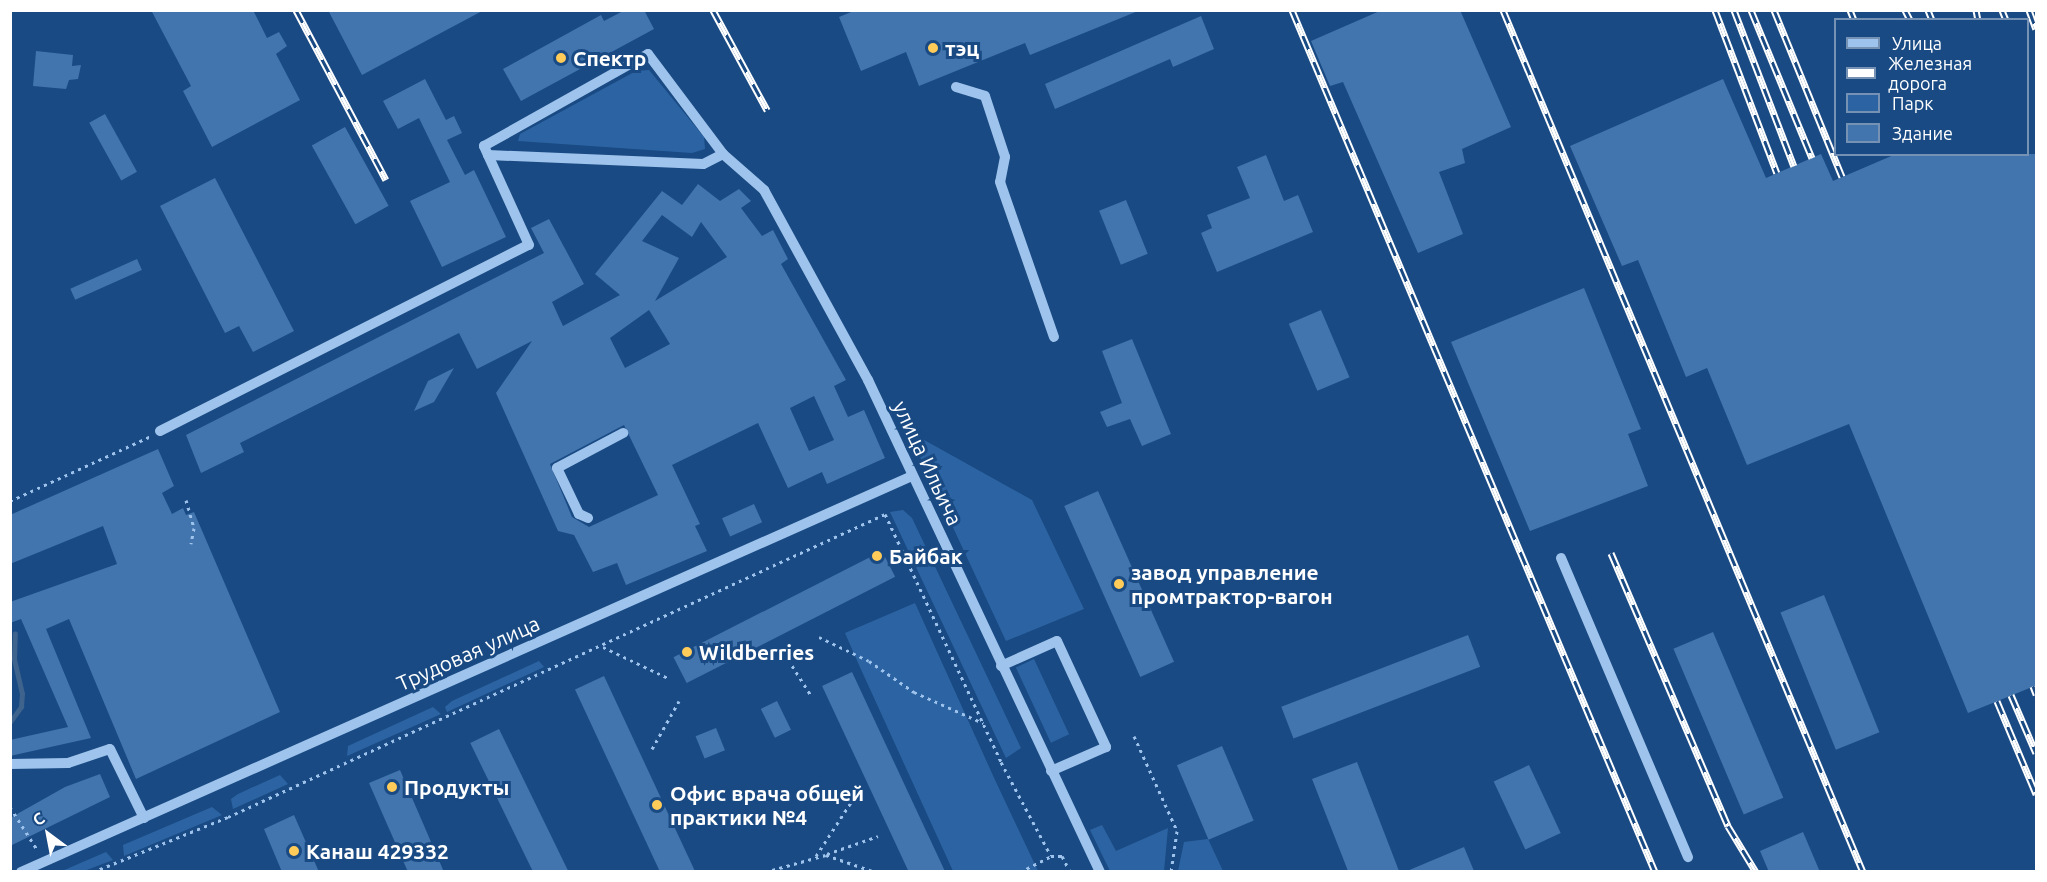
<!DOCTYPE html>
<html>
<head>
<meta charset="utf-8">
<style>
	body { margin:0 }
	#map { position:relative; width:2047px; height:882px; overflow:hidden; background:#194a83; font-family:Ubuntu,sans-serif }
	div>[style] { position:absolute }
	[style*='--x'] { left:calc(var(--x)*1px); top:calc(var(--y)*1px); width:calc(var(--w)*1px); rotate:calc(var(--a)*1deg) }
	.green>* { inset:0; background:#2c64a3; transform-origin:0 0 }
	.stream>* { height:4.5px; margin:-2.25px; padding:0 2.25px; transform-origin:2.25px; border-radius:2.25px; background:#3e638d }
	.building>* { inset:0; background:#4274ad; transform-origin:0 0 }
	.path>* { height:3px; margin-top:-1.5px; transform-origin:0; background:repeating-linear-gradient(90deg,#9ec3ec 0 3px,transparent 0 7.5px) }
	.minor>* { height:10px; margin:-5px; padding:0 5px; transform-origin:5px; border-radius:5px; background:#9ec3ec }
	.rail>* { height:7px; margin-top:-3.5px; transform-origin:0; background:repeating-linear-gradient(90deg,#194a83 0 14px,#fff 0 28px); box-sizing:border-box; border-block:2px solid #fff }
	.dots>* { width:16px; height:16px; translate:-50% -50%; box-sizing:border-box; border:3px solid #194a83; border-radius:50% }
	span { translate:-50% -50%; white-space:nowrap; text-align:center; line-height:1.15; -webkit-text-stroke:6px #194a83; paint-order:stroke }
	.poi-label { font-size:21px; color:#fff; font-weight:700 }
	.left { translate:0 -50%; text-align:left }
	.street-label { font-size:21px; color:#fff }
	.frame { position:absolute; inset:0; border:12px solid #fff; pointer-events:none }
	.legend { position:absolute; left:1834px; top:18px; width:195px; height:138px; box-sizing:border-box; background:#194a83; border:2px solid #7592b5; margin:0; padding:8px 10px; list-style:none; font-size:18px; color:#fff }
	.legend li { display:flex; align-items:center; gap:12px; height:30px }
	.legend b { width:30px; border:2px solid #7592b5 }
	.north { position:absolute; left:18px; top:804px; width:60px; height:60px; -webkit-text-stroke:4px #194a83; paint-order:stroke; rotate:328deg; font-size:16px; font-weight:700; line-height:24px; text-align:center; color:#fff }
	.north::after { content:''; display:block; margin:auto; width:21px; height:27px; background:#fff; clip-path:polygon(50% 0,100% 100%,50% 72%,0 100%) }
</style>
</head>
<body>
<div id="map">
	<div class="green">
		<div style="clip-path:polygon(649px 70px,704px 137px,705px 149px,692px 153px,518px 141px,520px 134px,636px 71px)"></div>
		<div style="clip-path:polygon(908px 431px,1032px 500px,1084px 609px,1006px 641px)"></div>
		<div style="clip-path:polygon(903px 510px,912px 518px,1021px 748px,1006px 758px,890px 512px)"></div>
		<div style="clip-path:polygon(915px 603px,995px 780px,1038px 871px,953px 871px,859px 665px,845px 633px)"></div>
		<div style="left:1034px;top:659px;width:83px;height:20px;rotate:65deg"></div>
		<div style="clip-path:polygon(539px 661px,544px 667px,447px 712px,445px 707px,452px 701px)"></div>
		<div style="clip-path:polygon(433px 707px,441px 714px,347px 756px,348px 746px)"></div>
		<div style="clip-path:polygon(280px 775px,288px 784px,233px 809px,231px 799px,238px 794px)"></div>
		<div style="clip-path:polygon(212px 807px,222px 815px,124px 856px,123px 845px)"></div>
		<div style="clip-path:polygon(1102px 825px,1116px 851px,1168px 828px,1164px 871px,1110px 871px,1090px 830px)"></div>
		<div style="clip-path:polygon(1208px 839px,1223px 871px,1178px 871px,1184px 842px)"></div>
		<div style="clip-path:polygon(106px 852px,113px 860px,84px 871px,62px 871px)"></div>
	</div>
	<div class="stream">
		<div style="--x:10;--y:722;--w:19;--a:-54"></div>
		<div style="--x:21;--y:707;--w:13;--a:-86"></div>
		<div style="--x:22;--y:694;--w:37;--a:-103"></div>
		<div style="--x:14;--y:658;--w:24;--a:-88"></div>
	</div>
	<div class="building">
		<div style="clip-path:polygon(151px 10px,253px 10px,267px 38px,279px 32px,287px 46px,276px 54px,300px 100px,212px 147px,183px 91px,191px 86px)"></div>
		<div style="clip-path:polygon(328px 10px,484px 10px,362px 75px)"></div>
		<div style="clip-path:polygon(625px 10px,644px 10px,654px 29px,521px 101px,503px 69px,601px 15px,604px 21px)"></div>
		<div style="clip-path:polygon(856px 10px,1138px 10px,1138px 11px,1030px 55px,1025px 43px,919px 86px,906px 52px,861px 71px,839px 17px)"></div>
		<div style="clip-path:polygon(1382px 10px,1460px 10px,1511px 127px,1462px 149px,1465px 163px,1439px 172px,1463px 234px,1418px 253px,1343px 82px,1330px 86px,1311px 41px)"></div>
		<div style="clip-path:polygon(1201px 16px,1214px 49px,1173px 67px,1170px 59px,1055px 109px,1045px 84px)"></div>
		<div style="clip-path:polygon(36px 51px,73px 55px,72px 66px,81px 65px,78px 79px,69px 80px,66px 89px,33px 86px)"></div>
		<div style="clip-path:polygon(425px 79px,446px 120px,454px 116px,462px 133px,447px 140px,465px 175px,474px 170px,506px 237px,442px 267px,410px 201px,450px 182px,419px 118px,398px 129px,383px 101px)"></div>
		<div style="clip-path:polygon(1723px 79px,1766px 178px,1821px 154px,1833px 181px,1896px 154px,2037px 154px,2037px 685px,1968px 713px,1849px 424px,1747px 465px,1707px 368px,1686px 377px,1638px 260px,1622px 266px,1570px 146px)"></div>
		<div style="left:105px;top:114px;width:66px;height:18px;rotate:61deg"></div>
		<div style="left:345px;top:127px;width:90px;height:38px;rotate:61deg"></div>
		<div style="clip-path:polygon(1266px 155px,1284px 201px,1298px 195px,1313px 232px,1217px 272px,1201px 233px,1212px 228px,1207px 215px,1250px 198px,1237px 167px)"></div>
		<div style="clip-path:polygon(215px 178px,294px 331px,253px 352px,239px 326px,225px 333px,160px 206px)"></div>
		<div style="clip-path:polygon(evenodd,698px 184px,720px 201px,739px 189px,751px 201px,741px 208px,762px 236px,773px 230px,788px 259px,781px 264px,846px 380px,834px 386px,848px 417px,864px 410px,885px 458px,827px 484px,822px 472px,788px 488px,758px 423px,672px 465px,700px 524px,695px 526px,707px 551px,626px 585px,617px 563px,593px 572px,574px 535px,558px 531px,496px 393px,532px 341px,477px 369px,459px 333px,240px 443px,244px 452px,201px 473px,186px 435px,544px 253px,531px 228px,549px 219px,584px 284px,552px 302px,563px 326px,620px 295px,595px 274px,662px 191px,682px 205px,698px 184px,662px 215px,692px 237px,701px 222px,727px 257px,655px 301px,679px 258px,642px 241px,662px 215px,698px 184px,649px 310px,670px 344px,625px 368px,610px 338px,649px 310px,698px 184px,814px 396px,834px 440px,809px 451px,790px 408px,814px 396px,698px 184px,624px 425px,658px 495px,589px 527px,572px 517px,550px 464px,624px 425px)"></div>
		<div style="left:1126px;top:200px;width:58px;height:29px;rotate:68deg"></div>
		<div style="left:137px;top:259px;width:12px;height:73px;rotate:66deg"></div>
		<div style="clip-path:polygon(1584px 288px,1641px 429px,1628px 434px,1648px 486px,1530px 531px,1451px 342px)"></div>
		<div style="left:1321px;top:310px;width:73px;height:35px;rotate:67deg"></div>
		<div style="clip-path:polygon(1132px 339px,1171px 434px,1142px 446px,1130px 419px,1107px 427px,1100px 412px,1122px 403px,1102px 351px)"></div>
		<div style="clip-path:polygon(454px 368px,434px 402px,414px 411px,428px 381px)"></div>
		<div style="clip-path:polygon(158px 449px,174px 486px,162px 493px,172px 514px,183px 508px,186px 515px,194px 512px,280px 712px,136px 779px,69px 619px,46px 629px,91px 738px,10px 756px,10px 740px,68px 727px,21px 619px,10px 623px,10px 602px,117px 564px,103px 526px,10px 564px,10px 515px)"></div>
		<div style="left:1098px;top:491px;width:187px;height:37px;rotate:66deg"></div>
		<div style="left:754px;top:504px;width:20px;height:35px;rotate:66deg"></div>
		<div style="left:882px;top:551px;width:29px;height:234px;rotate:63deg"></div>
		<div style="left:1824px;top:595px;width:148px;height:47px;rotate:68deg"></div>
		<div style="left:1713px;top:632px;width:180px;height:43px;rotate:67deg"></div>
		<div style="left:1468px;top:635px;width:34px;height:200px;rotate:69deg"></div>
		<div style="left:852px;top:672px;width:221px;height:33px;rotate:65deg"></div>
		<div style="left:604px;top:676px;width:217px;height:32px;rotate:65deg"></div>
		<div style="left:777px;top:701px;width:32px;height:18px;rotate:64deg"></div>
		<div style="left:716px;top:728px;width:24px;height:22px;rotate:68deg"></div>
		<div style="left:499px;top:729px;width:159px;height:32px;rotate:64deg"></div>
		<div style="left:1222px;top:746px;width:81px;height:49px;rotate:67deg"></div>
		<div style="clip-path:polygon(1357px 762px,1399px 871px,1348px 871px,1312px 779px)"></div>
		<div style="left:1529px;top:765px;width:75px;height:39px;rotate:65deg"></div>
		<div style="clip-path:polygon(400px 770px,444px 872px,408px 872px,369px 783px)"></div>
		<div style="clip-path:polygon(100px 774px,110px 797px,10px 846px,10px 818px,65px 787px)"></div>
		<div style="clip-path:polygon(294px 815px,319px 872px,282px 872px,264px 829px)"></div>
		<div style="clip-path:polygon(1803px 832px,1820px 872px,1769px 872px,1760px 851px)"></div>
		<div style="clip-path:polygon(1464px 847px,1474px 871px,1407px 871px)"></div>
	</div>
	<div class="path">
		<div style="--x:186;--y:500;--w:29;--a:74"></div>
		<div style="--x:194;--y:528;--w:16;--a:101"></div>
		<div style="--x:10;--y:501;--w:155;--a:-24.7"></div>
		<div style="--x:819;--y:637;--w:55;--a:25.6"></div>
		<div style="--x:869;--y:661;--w:55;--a:34.6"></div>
		<div style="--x:914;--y:692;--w:76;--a:24.2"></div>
		<div style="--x:603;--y:647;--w:72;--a:25.5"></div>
		<div style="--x:784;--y:653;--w:52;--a:57.5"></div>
		<div style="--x:1134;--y:736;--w:104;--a:65.6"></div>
		<div style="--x:1177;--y:831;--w:41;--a:98.3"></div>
		<div style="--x:652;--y:749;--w:55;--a:-60.6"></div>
		<div style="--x:10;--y:807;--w:52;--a:57.5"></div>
		<div style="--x:827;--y:854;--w:54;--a:-19.4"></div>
		<div style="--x:816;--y:856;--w:75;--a:-56.9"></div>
		<div style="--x:93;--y:872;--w:146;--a:-22.2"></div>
		<div style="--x:228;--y:817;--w:724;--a:-24.76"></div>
		<div style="--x:885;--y:514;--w:274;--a:64.9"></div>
		<div style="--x:1001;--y:762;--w:106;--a:62"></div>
		<div style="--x:1051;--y:856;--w:11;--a:0"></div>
		<div style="--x:1062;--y:856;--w:18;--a:63"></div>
		<div style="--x:765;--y:872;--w:63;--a:-15.6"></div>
		<div style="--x:826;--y:855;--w:52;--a:19.1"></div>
		<div style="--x:1020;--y:872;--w:35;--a:-27"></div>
	</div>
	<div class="minor">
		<div style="--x:956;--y:87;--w:30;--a:17"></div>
		<div style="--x:985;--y:96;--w:64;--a:71.8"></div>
		<div style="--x:1005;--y:157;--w:25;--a:101"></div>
		<div style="--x:1000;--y:182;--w:164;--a:70.8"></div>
		<div style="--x:723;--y:154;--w:22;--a:153"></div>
		<div style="--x:703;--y:164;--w:215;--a:-177.6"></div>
		<div style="--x:488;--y:155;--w:10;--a:-114"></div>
		<div style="--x:484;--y:146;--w:188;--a:-29.3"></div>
		<div style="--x:648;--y:54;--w:125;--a:53.1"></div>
		<div style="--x:723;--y:154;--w:55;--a:41.3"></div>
		<div style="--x:764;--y:190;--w:217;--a:61.3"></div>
		<div style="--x:868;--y:380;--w:544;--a:64.75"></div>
		<div style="--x:160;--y:431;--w:413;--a:-26.8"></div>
		<div style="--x:529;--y:245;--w:99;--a:-114.5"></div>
		<div style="--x:588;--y:518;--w:10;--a:-156"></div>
		<div style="--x:579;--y:514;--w:51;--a:-115.6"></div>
		<div style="--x:557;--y:468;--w:75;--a:-27.9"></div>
		<div style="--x:1561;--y:558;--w:325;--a:67"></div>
		<div style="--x:1001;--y:666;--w:61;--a:-24.1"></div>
		<div style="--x:1057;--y:641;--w:117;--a:65.2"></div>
		<div style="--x:1106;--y:747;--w:60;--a:156.4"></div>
		<div style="--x:10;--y:764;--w:58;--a:-1"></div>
		<div style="--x:68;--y:763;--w:44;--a:-18.4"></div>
		<div style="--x:110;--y:749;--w:77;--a:63.8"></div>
		<div style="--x:21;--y:872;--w:975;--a:-23.96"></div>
	</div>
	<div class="rail">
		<div style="--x:296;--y:10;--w:192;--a:62.1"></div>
		<div style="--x:713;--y:10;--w:114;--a:61.6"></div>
		<div style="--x:1292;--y:10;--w:935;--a:67.16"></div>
		<div style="--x:1503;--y:10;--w:934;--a:67.33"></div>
		<div style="--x:1715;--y:10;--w:174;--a:69.2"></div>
		<div style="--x:1734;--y:10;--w:167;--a:69"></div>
		<div style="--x:1751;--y:10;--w:160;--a:67.6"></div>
		<div style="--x:1774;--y:10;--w:180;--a:67.8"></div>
		<div style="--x:1850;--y:10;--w:11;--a:68"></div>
		<div style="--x:1905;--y:10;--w:11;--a:63"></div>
		<div style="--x:1928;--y:10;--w:11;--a:68"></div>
		<div style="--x:1976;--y:10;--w:10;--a:79"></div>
		<div style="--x:2002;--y:10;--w:11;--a:68"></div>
		<div style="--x:2029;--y:10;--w:20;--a:70"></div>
		<div style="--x:1611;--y:553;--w:297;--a:66.8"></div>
		<div style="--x:1728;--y:826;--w:54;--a:58.7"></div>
		<div style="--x:2033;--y:686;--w:9;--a:69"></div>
		<div style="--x:2011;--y:695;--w:63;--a:66.7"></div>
		<div style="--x:1997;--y:701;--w:101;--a:67.2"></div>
	</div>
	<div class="dots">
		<div style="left:933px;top:48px;background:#ffcb59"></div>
		<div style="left:561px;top:58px;background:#ffcb59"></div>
		<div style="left:877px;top:556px;background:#ffcb59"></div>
		<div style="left:1119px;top:584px;background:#ffcb59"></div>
		<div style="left:687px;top:652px;background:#ffcb59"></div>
		<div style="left:392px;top:787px;background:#ffcb59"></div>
		<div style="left:657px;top:805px;background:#ffcb59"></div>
		<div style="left:294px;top:851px;background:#ffcb59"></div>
	</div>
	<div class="poi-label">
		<span class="left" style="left:945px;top:48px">тэц</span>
		<span class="left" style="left:573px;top:58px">Спектр</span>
		<span class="left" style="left:889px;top:556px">Байбак</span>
		<span class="left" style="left:1131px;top:584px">завод управление<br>промтрактор-вагон</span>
		<span class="left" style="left:699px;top:652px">Wildberries</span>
		<span class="left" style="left:404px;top:787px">Продукты</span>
		<span class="left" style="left:670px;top:805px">Офис врача общей<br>практики №4</span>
		<span class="left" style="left:306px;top:851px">Канаш 429332</span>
	</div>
	<div class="street-label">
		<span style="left:928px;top:463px;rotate:65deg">улица Ильича</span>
		<span style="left:468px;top:653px;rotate:-24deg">Трудовая улица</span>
	</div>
	<div class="frame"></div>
	<ul class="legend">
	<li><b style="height:8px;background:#9ec3ec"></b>Улица</li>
	<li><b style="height:8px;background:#fff"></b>Железная дорога</li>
	<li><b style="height:16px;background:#2c64a3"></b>Парк</li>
	<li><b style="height:16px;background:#4274ad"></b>Здание</li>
	</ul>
	<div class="north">С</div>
</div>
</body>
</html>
